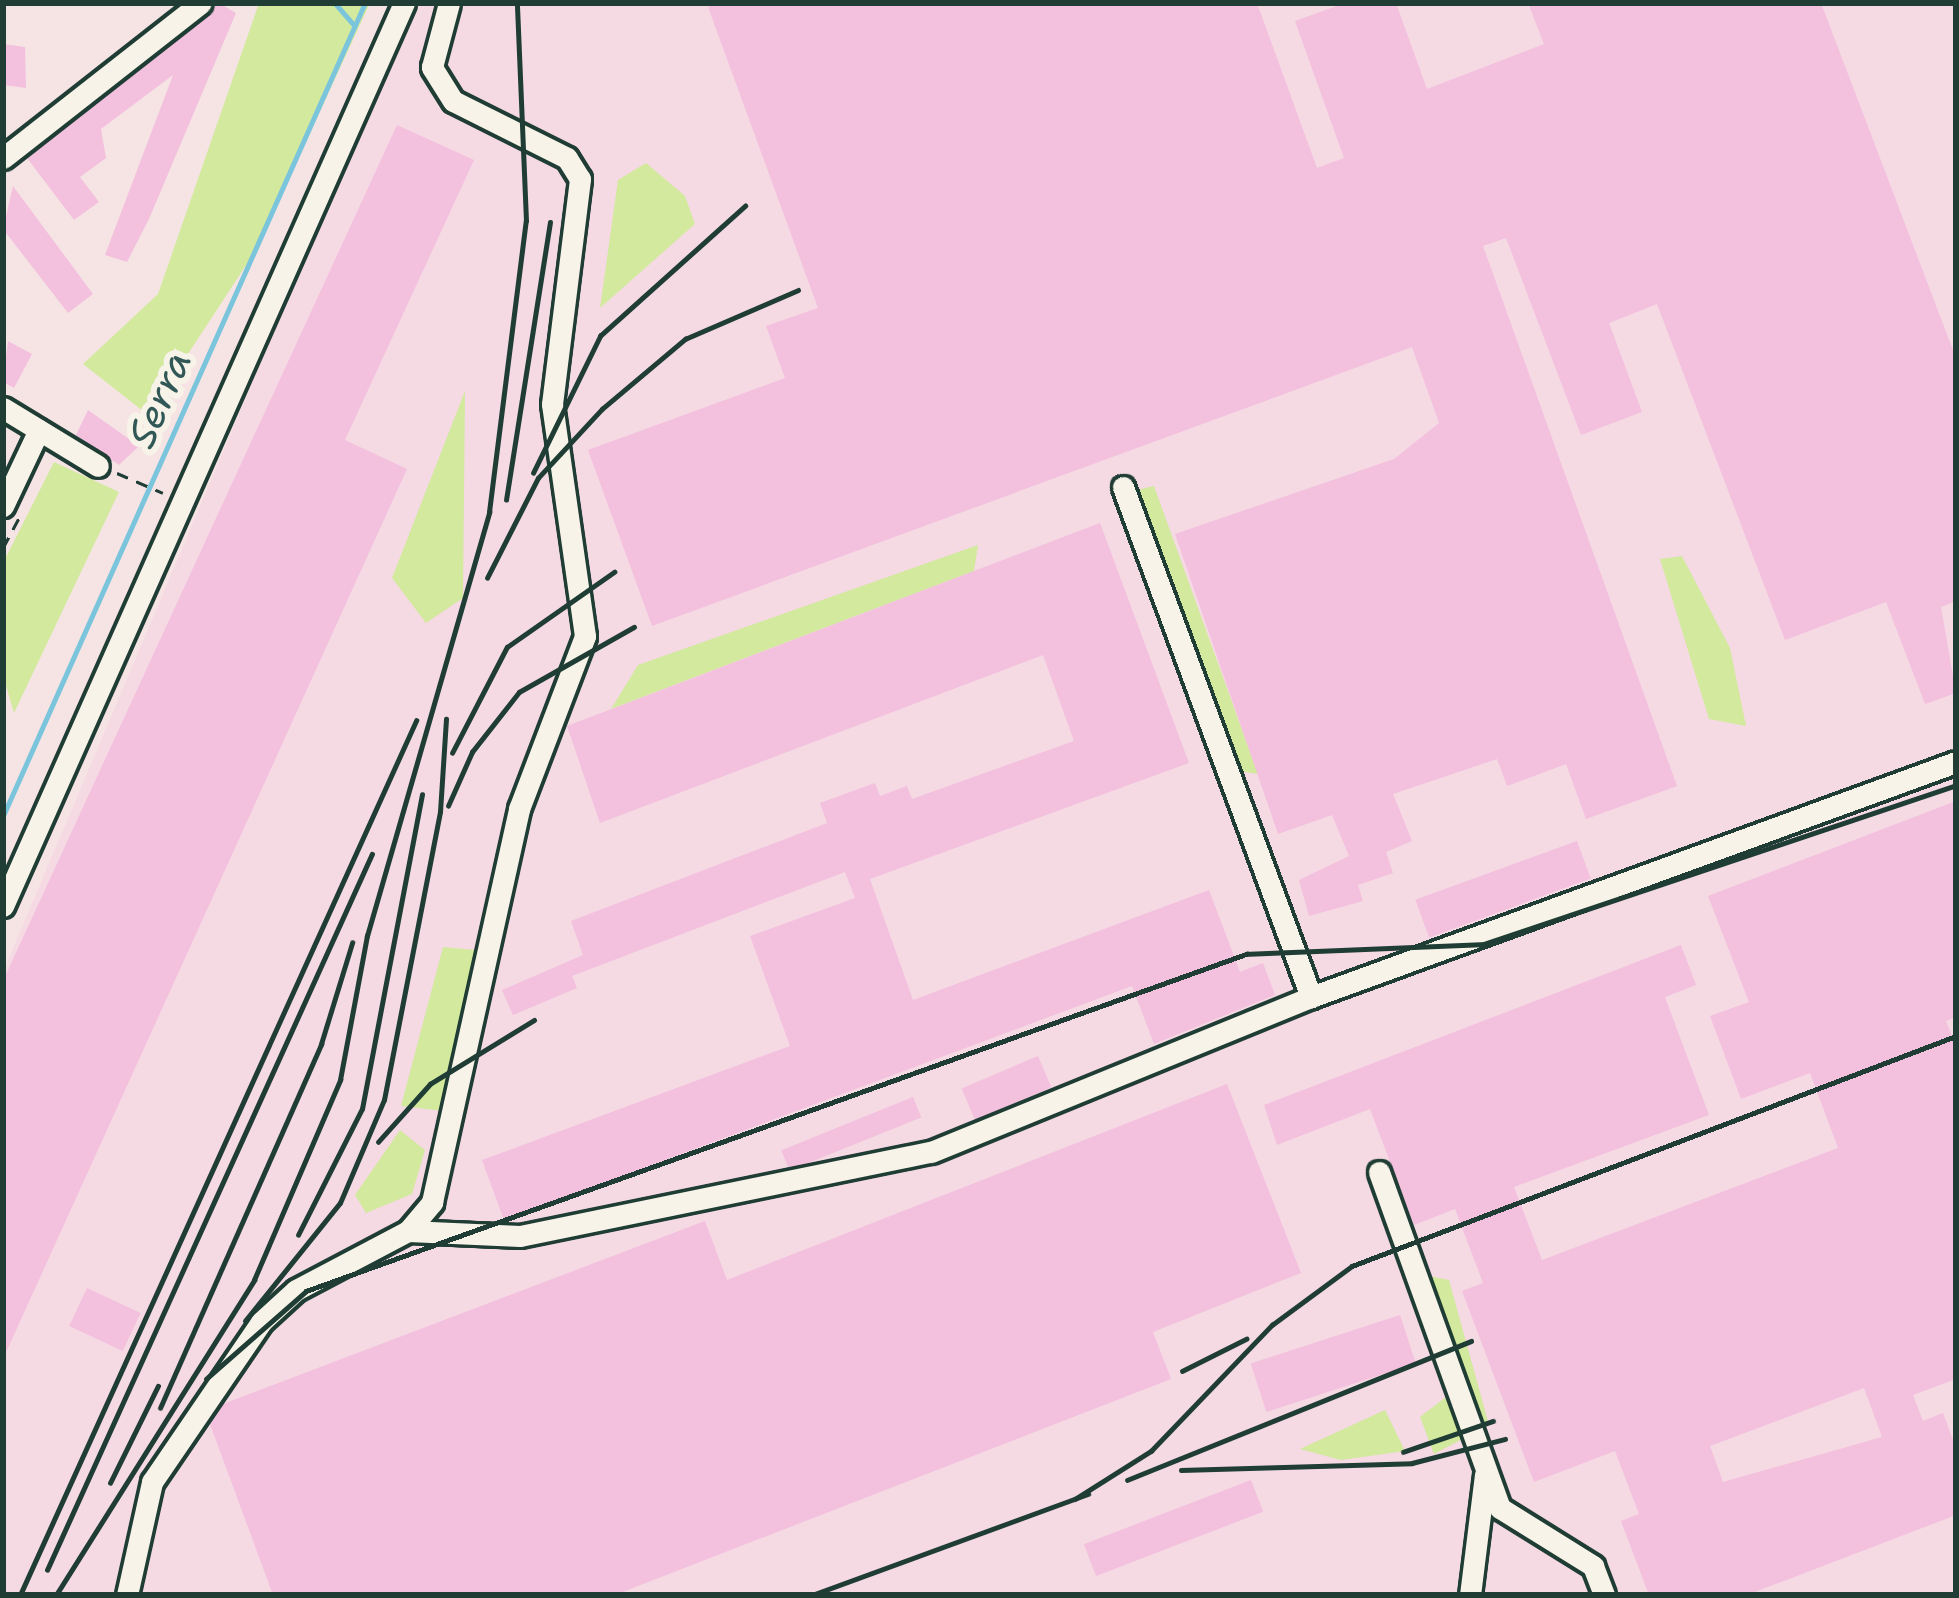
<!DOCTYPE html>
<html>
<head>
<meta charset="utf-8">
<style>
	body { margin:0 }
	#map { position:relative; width:1959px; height:1598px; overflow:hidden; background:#f6e4e5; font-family:"Shantell Sans",sans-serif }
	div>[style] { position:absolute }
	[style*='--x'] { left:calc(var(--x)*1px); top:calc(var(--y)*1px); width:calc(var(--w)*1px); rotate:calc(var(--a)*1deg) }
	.built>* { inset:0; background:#f5d9e3 }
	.green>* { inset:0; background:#d2e99e }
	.stream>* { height:4.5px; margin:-2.25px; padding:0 2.25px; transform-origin:2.25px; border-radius:2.25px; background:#7bc5dc }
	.building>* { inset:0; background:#f3c0de; transform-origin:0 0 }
	.path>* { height:3px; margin-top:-1.5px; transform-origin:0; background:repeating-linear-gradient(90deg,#1f3d34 0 12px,transparent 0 21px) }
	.roads { filter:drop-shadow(3px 0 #1f3d34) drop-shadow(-3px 0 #1f3d34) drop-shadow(0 3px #1f3d34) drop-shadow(0 -3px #1f3d34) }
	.minor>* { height:21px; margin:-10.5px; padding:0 10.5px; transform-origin:10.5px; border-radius:10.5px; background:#f7f3e8 }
	.rail>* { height:4.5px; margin:-2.25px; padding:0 2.25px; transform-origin:2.25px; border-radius:2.25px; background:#1f3d34 }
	span { translate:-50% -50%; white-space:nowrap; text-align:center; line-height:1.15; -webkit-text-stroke:12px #f7f3e8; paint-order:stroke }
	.water-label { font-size:39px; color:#315856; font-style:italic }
	.frame { position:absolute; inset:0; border:6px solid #1f3d34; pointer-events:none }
</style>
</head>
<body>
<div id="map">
	<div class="built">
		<div style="clip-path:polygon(413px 3px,1956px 3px,1956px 1595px,3px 1595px,3px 972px)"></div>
	</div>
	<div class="green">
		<div style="clip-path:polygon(259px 3px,370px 3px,256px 250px,148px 415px,83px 364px,158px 294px)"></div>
		<div style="clip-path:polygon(646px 163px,685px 196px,695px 224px,600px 308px,618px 180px)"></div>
		<div style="clip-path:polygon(465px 391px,463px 598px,426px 623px,392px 578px)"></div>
		<div style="clip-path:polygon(54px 462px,119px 492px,14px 713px,3px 675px,3px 563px)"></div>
		<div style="clip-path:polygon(1154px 486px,1258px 774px,1226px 769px,1120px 494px)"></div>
		<div style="clip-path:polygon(978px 545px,974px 571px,611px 709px,638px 665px)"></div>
		<div style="clip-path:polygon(1682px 556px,1730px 648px,1746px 726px,1709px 719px,1660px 559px)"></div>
		<div style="clip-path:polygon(443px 947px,476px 950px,443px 1111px,401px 1106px)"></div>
		<div style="clip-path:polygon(400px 1130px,425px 1150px,412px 1194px,366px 1213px,355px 1195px)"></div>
		<div style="clip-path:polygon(1414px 1273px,1449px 1280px,1489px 1425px,1434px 1454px,1420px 1417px,1451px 1393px)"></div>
		<div style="clip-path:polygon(1385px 1410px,1405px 1451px,1341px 1460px,1300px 1449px)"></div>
	</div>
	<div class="stream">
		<div style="--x:335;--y:3;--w:30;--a:49"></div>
		<div style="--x:3;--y:816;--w:890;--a:-66"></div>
	</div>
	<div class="building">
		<div style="clip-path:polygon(219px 3px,236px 13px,149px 219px,127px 262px,105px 255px,173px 75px,101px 129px,106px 158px,80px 177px,99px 202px,74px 220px,27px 158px)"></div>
		<div style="clip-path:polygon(720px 3px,1257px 3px,1317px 168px,1344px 158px,1295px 21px,1345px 3px,1396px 3px,1427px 89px,1544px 44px,1528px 3px,1821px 3px,1956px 358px,1956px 601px,1941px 607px,1956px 693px,1925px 704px,1886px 602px,1785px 640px,1657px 304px,1609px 323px,1642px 412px,1581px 435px,1506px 238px,1483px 246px,1677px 786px,1586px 819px,1566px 764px,1507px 786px,1497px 759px,1393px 794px,1412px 841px,1386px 852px,1393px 873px,1358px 885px,1363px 901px,1309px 916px,1299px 880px,1349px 856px,1332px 815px,1278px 834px,1175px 534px,1394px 459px,1439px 423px,1412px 347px,652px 626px,588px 450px,785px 378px,766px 326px,818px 308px,708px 7px)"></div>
		<div style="clip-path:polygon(3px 44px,25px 47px,26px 88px,3px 85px)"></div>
		<div style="clip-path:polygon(397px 125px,474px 160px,345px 440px,407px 469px,3px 1359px,3px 981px)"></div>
		<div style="clip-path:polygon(13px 186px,93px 294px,68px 313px,3px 229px)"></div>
		<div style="clip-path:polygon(8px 341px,32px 354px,14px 388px,3px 382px)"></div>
		<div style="clip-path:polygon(88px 410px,139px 446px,119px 465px,76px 435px)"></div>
		<div style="clip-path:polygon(1100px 523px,1189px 763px,870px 879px,913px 1000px,1209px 890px,1240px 972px,1263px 963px,1275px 995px,1154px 1044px,1132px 986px,504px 1220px,482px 1160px,790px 1046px,750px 936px,855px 898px,845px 872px,572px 976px,577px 988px,513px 1015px,502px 990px,583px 955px,571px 921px,827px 823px,820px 803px,875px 783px,880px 796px,907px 786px,912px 799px,1074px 741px,1043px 655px,600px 823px,567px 726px)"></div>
		<div style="clip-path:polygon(evenodd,1956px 801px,1956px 1017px,1946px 1021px,1956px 1046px,1956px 1379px,1913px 1395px,1923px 1421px,1943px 1413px,1956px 1448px,1956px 1515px,1747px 1595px,1649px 1595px,1621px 1521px,1639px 1514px,1615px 1451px,1534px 1482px,1462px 1291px,1483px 1283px,1455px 1209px,1414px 1225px,1370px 1109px,1277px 1145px,1264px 1105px,1681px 945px,1696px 985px,1665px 997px,1709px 1115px,1514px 1187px,1542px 1260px,1838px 1148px,1810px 1073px,1741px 1099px,1710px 1016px,1749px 1002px,1708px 896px,1956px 801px,1864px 1388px,1882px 1437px,1723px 1482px,1710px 1446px,1864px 1388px)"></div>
		<div style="left:1577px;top:841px;width:40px;height:172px;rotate:70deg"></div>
		<div style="left:1038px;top:1056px;width:34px;height:83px;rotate:67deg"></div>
		<div style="clip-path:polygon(1227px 1084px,1301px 1273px,1153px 1332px,1171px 1379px,615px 1595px,273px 1595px,210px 1424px,223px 1404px,705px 1221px,727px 1280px)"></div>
		<div style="left:913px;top:1097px;width:22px;height:142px;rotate:68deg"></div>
		<div style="left:87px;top:1288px;width:59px;height:42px;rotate:25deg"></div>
		<div style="left:1400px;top:1315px;width:51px;height:157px;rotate:72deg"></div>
		<div style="left:1251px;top:1480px;width:34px;height:179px;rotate:69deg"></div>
	</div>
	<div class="path">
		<div style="--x:117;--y:473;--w:50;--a:23.5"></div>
		<div style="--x:3;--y:548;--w:34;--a:-62"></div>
		<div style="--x:3;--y:692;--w:45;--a:90"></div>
	</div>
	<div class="roads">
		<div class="minor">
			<div style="--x:3;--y:158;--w:251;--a:-38.1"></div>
			<div style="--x:3;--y:408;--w:111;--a:31.4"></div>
			<div style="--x:1123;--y:487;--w:544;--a:69.76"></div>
			<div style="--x:1311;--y:997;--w:686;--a:-20.02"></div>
			<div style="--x:3;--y:506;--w:84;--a:-64.7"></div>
			<div style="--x:3;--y:906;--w:988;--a:-66.06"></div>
			<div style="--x:1379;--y:1172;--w:357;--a:70.2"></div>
			<div style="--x:1500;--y:1508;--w:110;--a:31.9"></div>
			<div style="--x:1593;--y:1566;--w:31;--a:69"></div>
			<div style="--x:408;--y:1231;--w:112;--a:2.6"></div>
			<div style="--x:520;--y:1236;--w:419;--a:-11.6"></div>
			<div style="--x:931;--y:1152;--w:410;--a:-22.2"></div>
			<div style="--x:127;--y:1595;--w:116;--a:-77.5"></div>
			<div style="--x:152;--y:1482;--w:194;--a:-55.7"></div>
			<div style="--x:261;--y:1322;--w:47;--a:-42.4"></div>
			<div style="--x:296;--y:1290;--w:127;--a:-27.8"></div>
			<div style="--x:408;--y:1231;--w:38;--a:-50"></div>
			<div style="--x:432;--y:1202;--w:403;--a:-77.5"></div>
			<div style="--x:519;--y:809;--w:185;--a:-69.1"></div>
			<div style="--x:585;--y:636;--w:234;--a:-98.1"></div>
			<div style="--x:552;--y:404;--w:227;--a:-82.9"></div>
			<div style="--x:580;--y:179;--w:25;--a:-122"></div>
			<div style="--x:567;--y:158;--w:127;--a:-153.4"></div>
			<div style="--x:453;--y:101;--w:40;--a:-122"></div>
			<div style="--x:432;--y:67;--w:66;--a:-75.1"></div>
			<div style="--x:1470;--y:1595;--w:122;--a:-82.9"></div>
		</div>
	</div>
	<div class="rail">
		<div style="--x:533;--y:473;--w:153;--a:-63.9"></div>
		<div style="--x:600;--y:336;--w:195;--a:-41.9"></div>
		<div style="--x:506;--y:500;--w:281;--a:-81"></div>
		<div style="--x:487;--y:578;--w:112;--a:-63"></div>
		<div style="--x:538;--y:478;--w:94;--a:-47.2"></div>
		<div style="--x:602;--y:409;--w:109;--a:-40.1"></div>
		<div style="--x:685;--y:339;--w:123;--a:-23.4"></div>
		<div style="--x:452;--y:753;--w:119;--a:-62.6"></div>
		<div style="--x:507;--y:647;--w:131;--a:-35"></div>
		<div style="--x:448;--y:806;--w:59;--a:-66"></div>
		<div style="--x:472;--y:752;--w:76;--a:-51.9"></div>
		<div style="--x:519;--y:692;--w:132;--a:-29.5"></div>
		<div style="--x:378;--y:1142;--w:78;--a:-48.1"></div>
		<div style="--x:430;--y:1084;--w:122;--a:-31.6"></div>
		<div style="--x:298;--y:1235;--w:141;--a:-63.1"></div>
		<div style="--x:362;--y:1109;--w:320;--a:-79.2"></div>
		<div style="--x:245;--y:1321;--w:151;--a:-51.2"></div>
		<div style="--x:340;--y:1203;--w:112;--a:-66.9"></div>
		<div style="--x:384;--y:1100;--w:293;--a:-79"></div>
		<div style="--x:440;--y:812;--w:93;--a:-86.3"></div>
		<div style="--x:1182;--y:1371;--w:72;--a:-26.6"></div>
		<div style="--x:206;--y:1379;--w:133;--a:-41.3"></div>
		<div style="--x:306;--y:1291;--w:999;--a:-19.72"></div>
		<div style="--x:1246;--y:954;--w:238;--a:-2.4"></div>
		<div style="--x:1484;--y:944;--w:498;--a:-18.6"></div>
		<div style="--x:160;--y:1408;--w:398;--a:-66.1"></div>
		<div style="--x:321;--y:1044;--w:106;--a:-72.9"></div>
		<div style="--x:1403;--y:1452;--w:95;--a:-19"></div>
		<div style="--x:1181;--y:1470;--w:231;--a:-1.7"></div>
		<div style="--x:1412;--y:1463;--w:96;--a:-14.5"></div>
		<div style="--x:1127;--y:1480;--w:371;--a:-22"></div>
		<div style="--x:110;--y:1483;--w:108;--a:-63.7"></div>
		<div style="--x:1075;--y:1499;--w:90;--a:-32.3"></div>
		<div style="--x:1151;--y:1451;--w:175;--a:-46.2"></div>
		<div style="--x:1272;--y:1325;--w:99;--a:-36.4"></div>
		<div style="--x:1352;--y:1266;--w:646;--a:-20.85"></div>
		<div style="--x:47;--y:1570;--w:786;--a:-65.59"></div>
		<div style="--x:20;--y:1595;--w:960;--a:-65.63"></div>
		<div style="--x:56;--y:1595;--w:372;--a:-57.8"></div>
		<div style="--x:254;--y:1280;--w:218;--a:-66.7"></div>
		<div style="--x:340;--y:1080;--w:147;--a:-79.4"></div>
		<div style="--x:367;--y:936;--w:441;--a:-73.9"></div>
		<div style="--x:489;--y:512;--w:293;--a:-82.8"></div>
		<div style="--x:526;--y:221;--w:218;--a:-92.4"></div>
		<div style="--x:812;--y:1595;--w:294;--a:-20.1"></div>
	</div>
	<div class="water-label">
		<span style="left:159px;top:399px;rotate:-66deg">Serra</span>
	</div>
	<div class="frame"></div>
</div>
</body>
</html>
